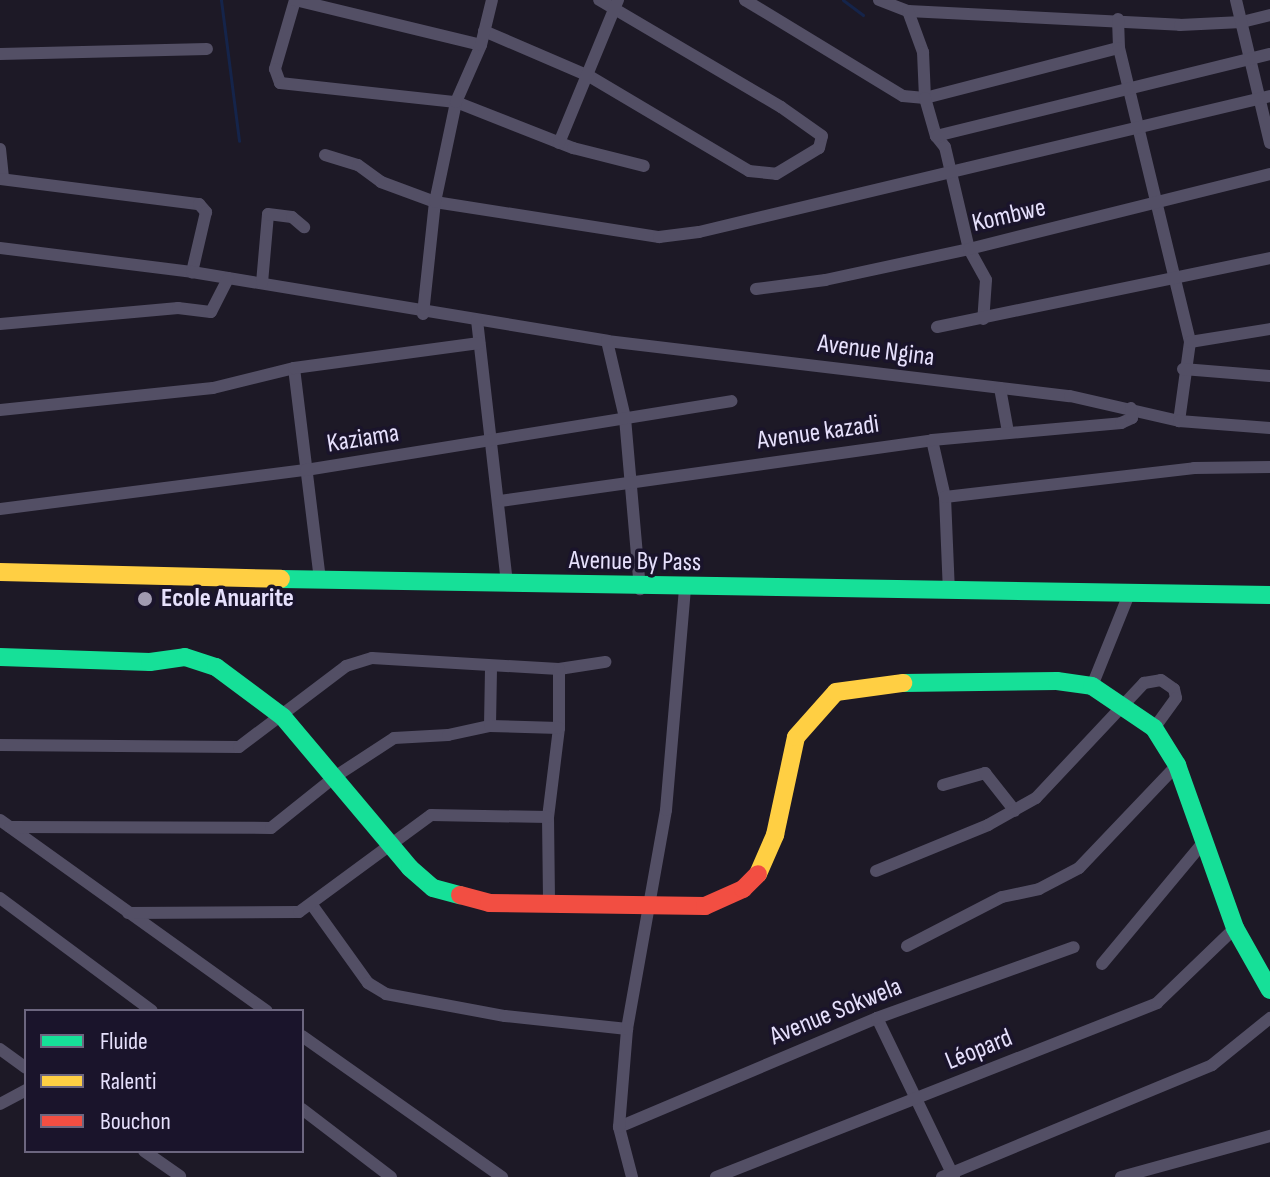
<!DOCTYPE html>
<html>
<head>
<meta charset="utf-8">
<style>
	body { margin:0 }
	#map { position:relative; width:1270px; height:1177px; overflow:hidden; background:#1d1926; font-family:"Sofia Sans Condensed",sans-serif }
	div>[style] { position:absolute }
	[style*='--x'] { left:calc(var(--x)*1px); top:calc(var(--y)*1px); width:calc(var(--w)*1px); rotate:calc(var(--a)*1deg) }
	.stream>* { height:3px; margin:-1.5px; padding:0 1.5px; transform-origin:1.5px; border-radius:1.5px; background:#15244a }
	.street>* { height:12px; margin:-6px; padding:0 6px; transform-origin:6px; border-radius:6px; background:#534f65 }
	.fast>* { height:18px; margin:-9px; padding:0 9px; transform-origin:9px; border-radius:9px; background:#16e098 }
	.slow>* { height:18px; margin:-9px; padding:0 9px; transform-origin:9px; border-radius:9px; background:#ffcf43 }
	.jam>* { height:18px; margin:-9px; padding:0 9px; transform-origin:9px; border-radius:9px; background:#f24e42 }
	.dots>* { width:22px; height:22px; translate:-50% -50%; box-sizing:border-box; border:4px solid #1a142b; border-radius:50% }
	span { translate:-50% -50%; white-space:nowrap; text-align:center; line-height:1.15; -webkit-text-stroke:7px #1a142b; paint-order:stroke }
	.street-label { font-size:26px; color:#e6e0fc }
	.poi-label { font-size:26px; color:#e6e0fc; font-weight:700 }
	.left { translate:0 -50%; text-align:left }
	.legend { position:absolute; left:24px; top:1009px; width:280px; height:144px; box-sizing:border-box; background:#1a142b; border:2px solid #6c667f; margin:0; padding:10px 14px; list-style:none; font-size:24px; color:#e6e0fc }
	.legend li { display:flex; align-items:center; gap:16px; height:40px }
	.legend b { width:40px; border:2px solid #6c667f }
</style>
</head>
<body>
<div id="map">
	<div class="stream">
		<div style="--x:221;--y:0;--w:142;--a:82.7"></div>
		<div style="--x:843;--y:0;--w:25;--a:37"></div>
	</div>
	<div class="street">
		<div style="--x:295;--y:0;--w:72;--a:106.2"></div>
		<div style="--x:275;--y:69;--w:15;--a:70"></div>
		<div style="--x:280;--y:83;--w:177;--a:6.2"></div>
		<div style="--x:456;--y:102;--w:126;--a:21.5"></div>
		<div style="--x:573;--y:148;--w:73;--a:14.2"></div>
		<div style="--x:295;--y:0;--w:191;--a:13.6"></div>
		<div style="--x:745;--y:0;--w:185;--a:31.3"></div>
		<div style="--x:903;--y:96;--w:22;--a:5"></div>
		<div style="--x:925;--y:98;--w:200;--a:-14.5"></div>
		<div style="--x:879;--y:0;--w:31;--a:21"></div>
		<div style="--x:908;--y:11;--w:272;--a:2.9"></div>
		<div style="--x:1180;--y:25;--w:62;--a:-2.8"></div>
		<div style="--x:1242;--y:22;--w:29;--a:-14"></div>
		<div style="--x:1236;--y:0;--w:147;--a:76.6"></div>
		<div style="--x:908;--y:11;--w:44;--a:69.9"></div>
		<div style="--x:923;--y:52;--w:46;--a:87.5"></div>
		<div style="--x:925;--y:98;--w:40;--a:74"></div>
		<div style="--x:936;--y:136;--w:14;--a:51"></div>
		<div style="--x:945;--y:147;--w:105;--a:76.8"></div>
		<div style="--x:969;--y:249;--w:35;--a:61"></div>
		<div style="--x:986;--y:280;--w:39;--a:94"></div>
		<div style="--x:1118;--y:19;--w:29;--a:88"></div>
		<div style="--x:1119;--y:48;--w:302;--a:76.4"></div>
		<div style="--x:1190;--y:342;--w:80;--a:97.9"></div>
		<div style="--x:484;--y:31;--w:114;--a:23.2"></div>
		<div style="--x:589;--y:76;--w:186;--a:30.7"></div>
		<div style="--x:749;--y:171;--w:27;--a:6"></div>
		<div style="--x:776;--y:174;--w:50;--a:-31.2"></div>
		<div style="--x:819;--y:148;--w:12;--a:-76"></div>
		<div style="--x:822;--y:136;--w:50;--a:-144.7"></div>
		<div style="--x:781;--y:107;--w:211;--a:-149.5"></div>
		<div style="--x:0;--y:54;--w:207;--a:-1.4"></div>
		<div style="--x:936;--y:136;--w:344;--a:-13.8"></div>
		<div style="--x:559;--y:143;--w:155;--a:-67.6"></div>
		<div style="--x:0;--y:149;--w:30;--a:84"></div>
		<div style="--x:325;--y:155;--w:34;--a:17"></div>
		<div style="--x:358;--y:165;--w:29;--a:36"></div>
		<div style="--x:381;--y:182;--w:58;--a:20.3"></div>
		<div style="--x:435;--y:202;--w:227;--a:8.9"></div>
		<div style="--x:659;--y:237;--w:40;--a:-7.1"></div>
		<div style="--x:699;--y:232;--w:587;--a:-13.4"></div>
		<div style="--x:0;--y:179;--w:201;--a:7.2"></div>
		<div style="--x:199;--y:204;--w:11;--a:49"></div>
		<div style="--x:206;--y:212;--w:62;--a:103.1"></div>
		<div style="--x:0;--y:248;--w:193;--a:7.1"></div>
		<div style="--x:192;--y:272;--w:421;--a:9.4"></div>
		<div style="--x:607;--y:341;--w:466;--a:6.8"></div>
		<div style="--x:1070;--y:396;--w:112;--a:12.9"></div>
		<div style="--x:1179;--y:421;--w:91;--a:4.4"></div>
		<div style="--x:262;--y:283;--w:69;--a:-85"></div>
		<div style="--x:268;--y:214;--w:24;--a:7"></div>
		<div style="--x:292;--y:217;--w:16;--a:40"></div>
		<div style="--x:756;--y:289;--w:70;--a:-7.4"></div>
		<div style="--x:825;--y:280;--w:147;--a:-12.1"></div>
		<div style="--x:969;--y:249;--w:310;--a:-14"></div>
		<div style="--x:423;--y:314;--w:113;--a:-83.9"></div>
		<div style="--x:435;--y:202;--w:102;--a:-78.1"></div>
		<div style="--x:456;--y:102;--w:62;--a:-66.3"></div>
		<div style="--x:481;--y:45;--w:46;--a:-76.3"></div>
		<div style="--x:477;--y:320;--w:267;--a:83.5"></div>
		<div style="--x:0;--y:324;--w:179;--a:-5.1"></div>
		<div style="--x:178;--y:308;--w:33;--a:7"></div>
		<div style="--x:211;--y:312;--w:38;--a:-63"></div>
		<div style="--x:937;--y:327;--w:340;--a:-11.7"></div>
		<div style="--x:607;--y:341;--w:79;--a:76.8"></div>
		<div style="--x:625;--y:418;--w:172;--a:85"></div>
		<div style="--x:1190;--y:342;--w:81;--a:-9.2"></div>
		<div style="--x:294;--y:368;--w:214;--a:83"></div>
		<div style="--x:1183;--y:369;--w:87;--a:4.6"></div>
		<div style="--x:1000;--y:388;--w:45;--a:79.7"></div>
		<div style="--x:0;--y:410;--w:214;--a:-5.9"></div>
		<div style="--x:213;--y:388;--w:83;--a:-13.9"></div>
		<div style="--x:294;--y:368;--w:187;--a:-7.7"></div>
		<div style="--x:932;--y:440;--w:58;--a:77.2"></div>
		<div style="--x:945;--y:497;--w:95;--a:87.6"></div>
		<div style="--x:945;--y:497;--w:251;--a:-6.6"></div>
		<div style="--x:1194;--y:468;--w:76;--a:-0.8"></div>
		<div style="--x:500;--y:501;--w:436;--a:-8"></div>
		<div style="--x:932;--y:440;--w:190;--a:-5.1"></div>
		<div style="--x:1121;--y:423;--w:12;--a:-24"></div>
		<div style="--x:1132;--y:418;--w:10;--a:-96"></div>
		<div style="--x:0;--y:509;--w:308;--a:-7.3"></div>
		<div style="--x:306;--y:470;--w:431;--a:-9.2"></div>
		<div style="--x:559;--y:669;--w:47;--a:-8.7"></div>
		<div style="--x:1092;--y:686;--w:99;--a:-68.1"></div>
		<div style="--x:490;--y:726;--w:57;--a:-89"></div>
		<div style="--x:0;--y:745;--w:239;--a:0.5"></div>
		<div style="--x:239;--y:747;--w:134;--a:-37.1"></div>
		<div style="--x:346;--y:666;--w:27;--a:-17"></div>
		<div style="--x:372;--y:658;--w:187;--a:3.4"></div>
		<div style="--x:559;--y:669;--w:59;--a:90"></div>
		<div style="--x:559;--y:728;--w:90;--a:97"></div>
		<div style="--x:548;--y:817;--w:84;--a:89.3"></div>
		<div style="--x:943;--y:785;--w:44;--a:-15.9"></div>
		<div style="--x:985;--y:773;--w:48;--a:51.7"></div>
		<div style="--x:0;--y:820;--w:328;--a:35.6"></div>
		<div style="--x:10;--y:827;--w:261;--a:0.2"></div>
		<div style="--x:271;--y:828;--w:83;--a:-38.7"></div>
		<div style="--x:336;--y:776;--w:69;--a:-33.2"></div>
		<div style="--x:394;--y:738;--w:54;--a:-3.2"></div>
		<div style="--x:448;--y:735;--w:43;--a:-12.1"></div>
		<div style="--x:490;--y:726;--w:69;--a:1.7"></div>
		<div style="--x:876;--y:871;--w:121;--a:-22.3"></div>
		<div style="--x:988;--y:825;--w:55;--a:-29.4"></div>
		<div style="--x:1036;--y:798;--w:158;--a:-46.8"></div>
		<div style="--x:1144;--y:683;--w:17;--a:-10"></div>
		<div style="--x:1161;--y:680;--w:16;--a:35"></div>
		<div style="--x:1174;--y:689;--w:9;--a:77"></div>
		<div style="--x:1176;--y:698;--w:37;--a:126"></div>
		<div style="--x:0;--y:898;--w:189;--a:36.6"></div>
		<div style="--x:312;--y:905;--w:96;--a:54.3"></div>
		<div style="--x:368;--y:983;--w:21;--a:31"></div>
		<div style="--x:386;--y:994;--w:121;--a:10.5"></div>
		<div style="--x:505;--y:1016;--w:123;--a:6.1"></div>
		<div style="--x:128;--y:913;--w:171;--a:-0.3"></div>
		<div style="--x:299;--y:912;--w:164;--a:-36.3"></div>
		<div style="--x:431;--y:815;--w:117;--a:1"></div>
		<div style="--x:907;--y:946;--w:107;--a:-27.3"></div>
		<div style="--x:1002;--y:897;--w:38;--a:-12"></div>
		<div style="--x:1039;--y:889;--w:45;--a:-27.7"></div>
		<div style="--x:1079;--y:868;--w:142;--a:-46.4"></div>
		<div style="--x:1102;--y:964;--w:156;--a:-50.2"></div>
		<div style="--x:877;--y:1018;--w:177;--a:64.2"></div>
		<div style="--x:302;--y:1036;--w:245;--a:35.2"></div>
		<div style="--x:0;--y:1049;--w:32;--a:36"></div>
		<div style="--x:0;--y:1104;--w:30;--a:-28"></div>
		<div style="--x:302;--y:1109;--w:112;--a:37.4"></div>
		<div style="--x:619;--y:1127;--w:280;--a:-22.9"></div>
		<div style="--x:877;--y:1018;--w:209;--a:-19.8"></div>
		<div style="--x:144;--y:1151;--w:44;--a:34.8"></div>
		<div style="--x:632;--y:1177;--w:52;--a:-104.6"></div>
		<div style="--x:619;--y:1127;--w:98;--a:-85.3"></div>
		<div style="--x:627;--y:1029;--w:222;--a:-79.9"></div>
		<div style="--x:666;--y:810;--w:222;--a:-85.1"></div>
		<div style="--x:716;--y:1177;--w:474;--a:-21.5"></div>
		<div style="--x:1157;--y:1003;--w:108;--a:-43.9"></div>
		<div style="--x:942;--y:1177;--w:292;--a:-22.5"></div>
		<div style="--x:1212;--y:1065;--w:75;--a:-39"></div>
		<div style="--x:1121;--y:1177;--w:155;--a:-15.4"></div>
	</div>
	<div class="fast">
		<div style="--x:281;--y:579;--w:989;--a:0.93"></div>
		<div style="--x:0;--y:657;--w:150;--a:1.9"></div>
		<div style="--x:150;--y:662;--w:35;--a:-8"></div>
		<div style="--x:185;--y:657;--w:33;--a:18"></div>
		<div style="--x:216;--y:667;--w:84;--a:36.7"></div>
		<div style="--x:283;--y:717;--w:197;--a:49.9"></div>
		<div style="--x:410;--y:868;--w:30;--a:41"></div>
		<div style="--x:433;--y:888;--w:28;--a:15"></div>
		<div style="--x:903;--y:683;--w:154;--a:-0.7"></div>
		<div style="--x:1057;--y:681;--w:35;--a:8"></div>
		<div style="--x:1092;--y:686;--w:75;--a:34.1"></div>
		<div style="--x:1154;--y:728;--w:44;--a:58.1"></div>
		<div style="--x:1177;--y:765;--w:173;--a:70.4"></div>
		<div style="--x:1235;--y:928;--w:71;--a:60.6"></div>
	</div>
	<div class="slow">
		<div style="--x:0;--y:572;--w:281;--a:1.4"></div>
		<div style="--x:758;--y:874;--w:43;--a:-66.4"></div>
		<div style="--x:775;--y:835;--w:100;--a:-77.9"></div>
		<div style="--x:796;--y:737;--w:60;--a:-48.4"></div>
		<div style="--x:836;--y:692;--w:68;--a:-7.7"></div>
	</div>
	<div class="jam">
		<div style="--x:460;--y:895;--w:30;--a:15"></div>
		<div style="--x:489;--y:903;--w:216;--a:0.8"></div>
		<div style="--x:705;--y:906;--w:42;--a:-24.1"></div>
		<div style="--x:743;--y:889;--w:21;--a:-45"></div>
	</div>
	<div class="dots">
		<div style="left:145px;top:599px;background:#a09ab1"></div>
	</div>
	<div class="street-label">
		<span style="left:1009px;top:216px;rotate:-13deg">Kombwe</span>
		<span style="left:876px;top:351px;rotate:7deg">Avenue Ngina</span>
		<span style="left:818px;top:433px;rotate:-8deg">Avenue kazadi</span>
		<span style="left:363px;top:439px;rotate:-9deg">Kaziama</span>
		<span style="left:635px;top:562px;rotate:1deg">Avenue By Pass</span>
		<span style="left:836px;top:1012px;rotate:-22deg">Avenue Sokwela</span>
		<span style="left:979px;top:1050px;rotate:-22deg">Léopard</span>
	</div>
	<div class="poi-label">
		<span class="left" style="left:161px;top:599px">Ecole Anuarite</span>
	</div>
	<ul class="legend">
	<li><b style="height:10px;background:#16e098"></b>Fluide</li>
	<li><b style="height:10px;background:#ffcf43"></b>Ralenti</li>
	<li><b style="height:10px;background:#f24e42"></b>Bouchon</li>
	</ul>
</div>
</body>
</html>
